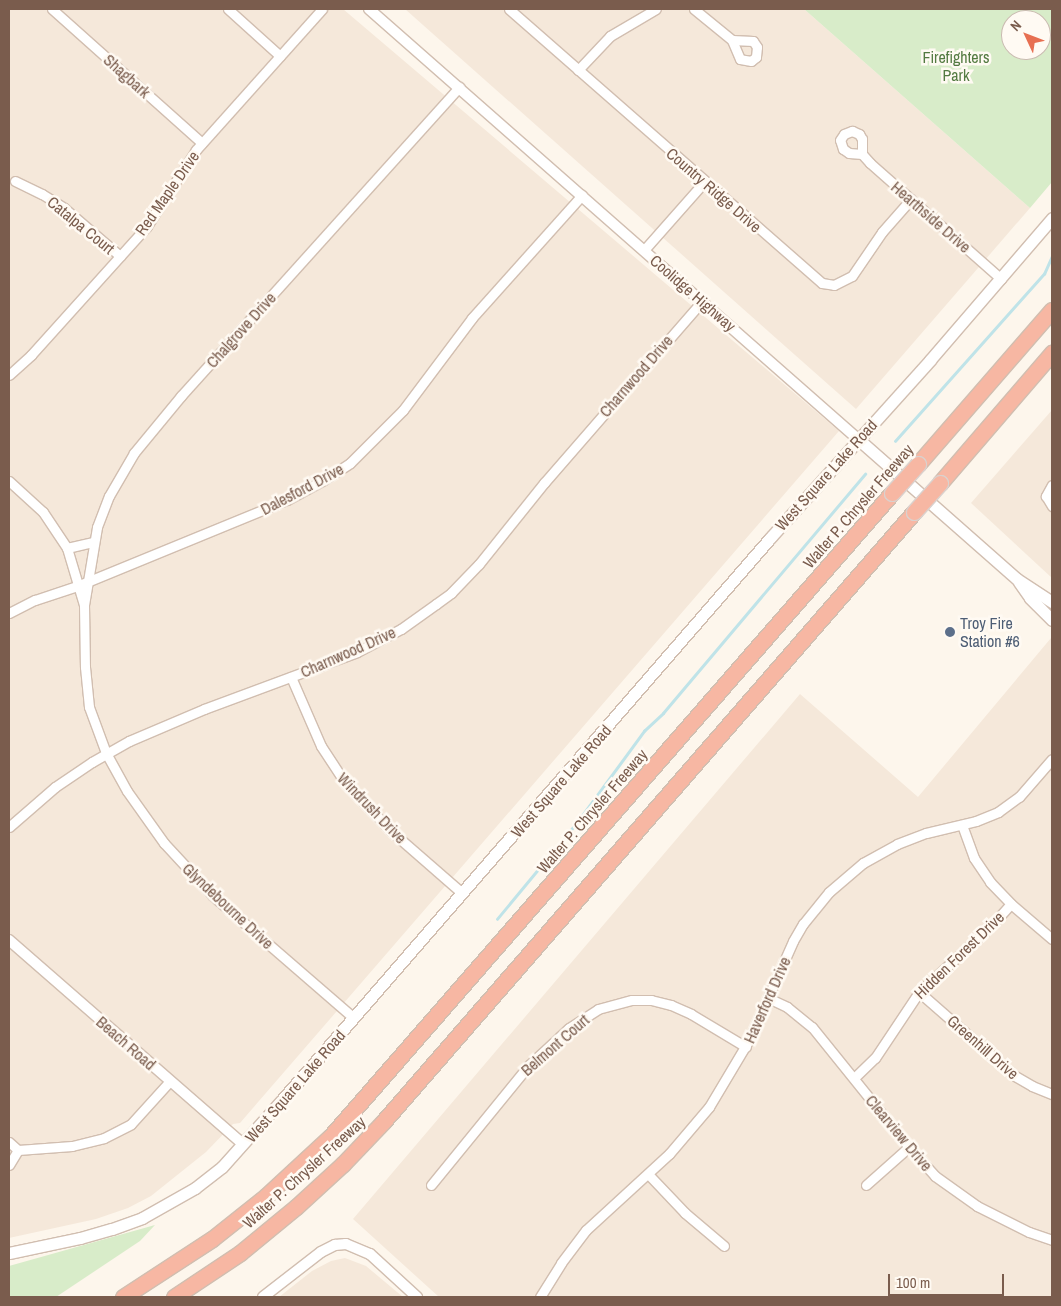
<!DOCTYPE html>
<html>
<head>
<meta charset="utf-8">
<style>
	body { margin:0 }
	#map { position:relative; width:1061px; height:1306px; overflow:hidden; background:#fdf6ec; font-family:"Archivo Narrow",sans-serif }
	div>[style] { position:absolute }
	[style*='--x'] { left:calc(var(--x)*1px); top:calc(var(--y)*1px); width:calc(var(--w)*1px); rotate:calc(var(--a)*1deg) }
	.residential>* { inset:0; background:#f5e8da }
	.green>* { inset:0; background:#d8ecc9 }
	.stream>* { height:2.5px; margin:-1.25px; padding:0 1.25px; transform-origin:1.25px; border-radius:1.25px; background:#bfe3e8 }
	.roads { filter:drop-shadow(1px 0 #d1beb0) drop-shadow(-1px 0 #d1beb0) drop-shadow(0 1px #d1beb0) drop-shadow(0 -1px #d1beb0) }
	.minor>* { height:9px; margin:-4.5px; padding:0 4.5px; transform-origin:4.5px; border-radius:4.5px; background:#fff }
	.tertiary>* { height:10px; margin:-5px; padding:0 5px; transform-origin:5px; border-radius:5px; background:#fff }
	.secondary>* { height:11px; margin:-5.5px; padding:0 5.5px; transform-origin:5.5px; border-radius:5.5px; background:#fff }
	.motorway>* { height:15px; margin:-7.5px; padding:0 7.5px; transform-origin:7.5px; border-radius:7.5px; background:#f7b7a3 }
	.bridges { filter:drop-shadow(1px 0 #dad1cd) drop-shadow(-1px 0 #dad1cd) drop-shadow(0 1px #dad1cd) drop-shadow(0 -1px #dad1cd) }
	.motorway-bridge>* { height:15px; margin:-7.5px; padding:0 7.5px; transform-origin:7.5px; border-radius:7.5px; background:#f7b7a3 }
	.dots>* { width:14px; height:14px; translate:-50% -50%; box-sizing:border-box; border:2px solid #fffaf3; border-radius:50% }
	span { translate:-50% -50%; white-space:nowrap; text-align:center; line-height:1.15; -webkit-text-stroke:5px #fffaf3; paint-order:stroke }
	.park-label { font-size:16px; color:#537a41 }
	.street-label { font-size:16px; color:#7a5c4d }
	.service-label { font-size:16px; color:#4e5e75 }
	.left { translate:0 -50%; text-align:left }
	.frame { position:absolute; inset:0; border:10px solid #7a5c4d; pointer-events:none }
	.north { position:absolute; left:1001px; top:10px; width:50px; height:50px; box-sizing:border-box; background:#fffaf3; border:1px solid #cabbb1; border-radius:50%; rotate:313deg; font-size:14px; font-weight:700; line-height:20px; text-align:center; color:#7a5c4d }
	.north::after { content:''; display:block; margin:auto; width:18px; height:22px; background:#e76f51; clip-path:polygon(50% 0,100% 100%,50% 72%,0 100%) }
	.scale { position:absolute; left:888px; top:1274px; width:116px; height:22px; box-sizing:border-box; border:2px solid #7a5c4d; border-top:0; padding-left:6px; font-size:15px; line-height:18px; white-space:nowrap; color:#7a5c4d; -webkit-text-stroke:4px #fffaf3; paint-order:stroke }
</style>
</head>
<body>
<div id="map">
	<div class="residential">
		<div style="clip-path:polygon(9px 9px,343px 9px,839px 431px,240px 1123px,233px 1124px,206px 1152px,151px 1196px,128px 1208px,96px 1219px,9px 1238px)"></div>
		<div style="clip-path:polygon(405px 9px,804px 9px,1030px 208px,856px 409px)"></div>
		<div style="clip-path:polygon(1052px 410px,1052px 578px,971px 503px)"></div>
		<div style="clip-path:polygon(1051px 638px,1052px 1297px,439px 1297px,353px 1219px,800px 694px,918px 797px)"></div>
		<div style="clip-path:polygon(345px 1258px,366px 1266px,403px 1297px,279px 1297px,312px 1271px,331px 1261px)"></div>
	</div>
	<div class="green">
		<div style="clip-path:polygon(evenodd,804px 9px,1052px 9px,1052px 182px,1030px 208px,804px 9px,1011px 20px,1041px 20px,1041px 50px,1011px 50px,1011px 20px)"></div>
		<div style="clip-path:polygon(155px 1225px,140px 1241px,56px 1297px,9px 1297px,9px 1266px)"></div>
	</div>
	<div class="stream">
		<div style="--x:895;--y:441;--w:224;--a:-48.3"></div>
		<div style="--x:1044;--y:274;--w:20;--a:-66"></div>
		<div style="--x:497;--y:919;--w:127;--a:-50.4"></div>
		<div style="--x:578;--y:821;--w:112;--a:-53.7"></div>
		<div style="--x:644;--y:731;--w:26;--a:-43"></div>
		<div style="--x:663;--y:713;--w:313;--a:-49.8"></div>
	</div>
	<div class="roads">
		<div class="minor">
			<div style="--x:52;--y:9;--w:201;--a:41.8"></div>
			<div style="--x:228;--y:9;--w:70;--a:42.1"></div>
			<div style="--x:509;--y:9;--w:416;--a:41.2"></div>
			<div style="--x:822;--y:283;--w:12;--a:9"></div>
			<div style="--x:834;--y:285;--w:20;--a:-27"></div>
			<div style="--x:852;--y:276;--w:53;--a:-55.7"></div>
			<div style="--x:882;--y:232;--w:44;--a:-48.7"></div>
			<div style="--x:694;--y:9;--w:49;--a:39.2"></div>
			<div style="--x:732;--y:40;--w:21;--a:3"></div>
			<div style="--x:753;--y:41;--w:7;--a:56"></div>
			<div style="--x:757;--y:47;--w:10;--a:96"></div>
			<div style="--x:756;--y:57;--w:6;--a:141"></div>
			<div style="--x:751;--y:61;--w:11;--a:-170"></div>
			<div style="--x:740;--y:59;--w:21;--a:-113"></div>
			<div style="--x:578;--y:70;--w:47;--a:-46.7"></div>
			<div style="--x:610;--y:36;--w:53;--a:-30.4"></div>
			<div style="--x:862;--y:154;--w:13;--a:-176"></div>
			<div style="--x:849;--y:153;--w:7;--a:-146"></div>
			<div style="--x:843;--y:149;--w:9;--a:-108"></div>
			<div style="--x:840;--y:140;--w:7;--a:-56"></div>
			<div style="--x:844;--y:134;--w:9;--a:-21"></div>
			<div style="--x:852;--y:131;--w:8;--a:23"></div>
			<div style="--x:859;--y:134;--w:6;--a:59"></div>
			<div style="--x:862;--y:139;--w:15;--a:90"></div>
			<div style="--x:862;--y:154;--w:12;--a:48"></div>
			<div style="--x:870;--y:163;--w:175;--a:41.5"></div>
			<div style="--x:15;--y:181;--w:30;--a:26"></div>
			<div style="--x:42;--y:194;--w:26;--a:32"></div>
			<div style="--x:64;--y:208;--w:74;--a:40.6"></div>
			<div style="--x:644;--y:250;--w:92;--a:-48.5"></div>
			<div style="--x:9;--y:375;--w:30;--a:-42"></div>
			<div style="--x:31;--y:355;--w:173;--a:-48"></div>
			<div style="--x:147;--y:226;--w:90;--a:-57.2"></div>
			<div style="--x:196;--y:150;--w:189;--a:-48.2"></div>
			<div style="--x:9;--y:481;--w:46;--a:42.4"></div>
			<div style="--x:43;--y:512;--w:43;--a:56.3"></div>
			<div style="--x:67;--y:548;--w:59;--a:73.4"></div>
			<div style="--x:84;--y:605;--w:62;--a:89.1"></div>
			<div style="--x:85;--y:667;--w:40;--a:84.3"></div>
			<div style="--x:89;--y:707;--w:49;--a:69.7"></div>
			<div style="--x:106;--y:753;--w:43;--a:61.1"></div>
			<div style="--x:127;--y:791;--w:64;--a:54.6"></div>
			<div style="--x:164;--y:843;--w:72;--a:47.2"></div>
			<div style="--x:213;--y:896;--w:186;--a:40.9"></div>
			<div style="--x:1052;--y:485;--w:13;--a:119"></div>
			<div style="--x:1046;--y:496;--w:12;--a:59"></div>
			<div style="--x:67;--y:548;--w:27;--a:-13"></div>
			<div style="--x:84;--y:605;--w:79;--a:-80.5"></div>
			<div style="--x:97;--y:527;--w:33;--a:-69"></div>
			<div style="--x:109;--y:496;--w:50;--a:-59.8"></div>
			<div style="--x:134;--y:453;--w:74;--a:-50.5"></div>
			<div style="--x:181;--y:396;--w:416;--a:-48"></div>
			<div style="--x:9;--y:613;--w:29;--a:-27"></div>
			<div style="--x:35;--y:600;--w:44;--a:-18.4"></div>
			<div style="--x:77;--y:586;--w:227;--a:-22.3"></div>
			<div style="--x:287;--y:500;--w:42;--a:-28.4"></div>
			<div style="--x:324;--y:480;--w:31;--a:-33"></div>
			<div style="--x:350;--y:463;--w:75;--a:-45"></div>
			<div style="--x:403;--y:410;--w:115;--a:-53.1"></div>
			<div style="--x:472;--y:318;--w:165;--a:-48.2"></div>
			<div style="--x:291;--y:677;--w:75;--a:66.5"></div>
			<div style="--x:321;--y:746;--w:45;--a:56.7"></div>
			<div style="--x:346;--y:784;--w:65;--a:46.2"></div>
			<div style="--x:391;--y:831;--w:94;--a:41.1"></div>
			<div style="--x:962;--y:825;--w:35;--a:70"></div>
			<div style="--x:974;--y:858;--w:29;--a:56"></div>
			<div style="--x:990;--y:882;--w:30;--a:46"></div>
			<div style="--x:1011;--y:904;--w:54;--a:40.5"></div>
			<div style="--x:9;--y:827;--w:61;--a:-41"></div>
			<div style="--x:55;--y:787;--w:45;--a:-34"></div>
			<div style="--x:92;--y:762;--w:43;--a:-29.6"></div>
			<div style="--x:129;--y:741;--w:82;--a:-23.1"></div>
			<div style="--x:204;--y:709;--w:163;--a:-20.4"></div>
			<div style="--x:357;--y:652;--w:50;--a:-27.6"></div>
			<div style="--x:401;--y:629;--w:43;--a:-35.5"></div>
			<div style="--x:436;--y:604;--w:19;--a:-36"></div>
			<div style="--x:451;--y:593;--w:40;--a:-46"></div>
			<div style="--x:479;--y:564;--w:104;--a:-51.3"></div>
			<div style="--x:544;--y:483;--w:241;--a:-49"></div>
			<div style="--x:919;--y:992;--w:128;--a:41.2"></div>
			<div style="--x:1015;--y:1076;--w:20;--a:30"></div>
			<div style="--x:1032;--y:1086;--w:22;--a:22"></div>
			<div style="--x:768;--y:998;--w:21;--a:25"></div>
			<div style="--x:787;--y:1007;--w:32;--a:39"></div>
			<div style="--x:812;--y:1027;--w:154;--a:51.1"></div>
			<div style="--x:909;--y:1147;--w:39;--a:48"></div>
			<div style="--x:935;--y:1176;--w:52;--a:35.5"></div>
			<div style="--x:977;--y:1206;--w:58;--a:26.6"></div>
			<div style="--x:1029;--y:1232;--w:24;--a:19"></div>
			<div style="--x:854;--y:1078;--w:29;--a:-44"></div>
			<div style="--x:875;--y:1058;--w:79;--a:-56.3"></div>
			<div style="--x:919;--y:992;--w:96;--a:-42.5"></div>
			<div style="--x:990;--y:927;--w:31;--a:-48"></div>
			<div style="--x:9;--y:1142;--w:12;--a:42"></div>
			<div style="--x:18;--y:1150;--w:54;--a:-4.2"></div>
			<div style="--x:72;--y:1146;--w:33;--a:-14"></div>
			<div style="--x:104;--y:1138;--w:30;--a:-27"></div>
			<div style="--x:131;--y:1124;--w:58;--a:-47.8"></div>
			<div style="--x:9;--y:1165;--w:17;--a:-59"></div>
			<div style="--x:648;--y:1174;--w:54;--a:46.5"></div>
			<div style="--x:685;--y:1213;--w:51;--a:40.2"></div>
			<div style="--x:431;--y:1185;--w:155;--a:-50.8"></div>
			<div style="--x:529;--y:1065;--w:54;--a:-42.8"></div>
			<div style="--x:569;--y:1028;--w:35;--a:-33"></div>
			<div style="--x:598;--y:1009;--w:35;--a:-15"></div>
			<div style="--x:632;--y:1000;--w:19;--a:0"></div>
			<div style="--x:651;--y:1000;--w:21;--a:14"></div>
			<div style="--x:671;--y:1005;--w:22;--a:24"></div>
			<div style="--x:691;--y:1014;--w:64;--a:31"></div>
			<div style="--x:866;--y:1185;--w:57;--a:-41.5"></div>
			<div style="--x:540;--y:1297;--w:40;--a:-58"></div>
			<div style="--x:561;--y:1263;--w:41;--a:-52.9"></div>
			<div style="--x:586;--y:1230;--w:113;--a:-42.5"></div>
			<div style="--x:669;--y:1154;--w:62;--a:-49.6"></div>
			<div style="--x:709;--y:1107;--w:78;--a:-59.2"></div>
			<div style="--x:749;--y:1040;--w:108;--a:-66"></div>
			<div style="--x:793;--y:941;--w:20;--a:-60"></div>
			<div style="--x:803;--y:924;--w:41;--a:-50.9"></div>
			<div style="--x:829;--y:892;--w:45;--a:-40.5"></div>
			<div style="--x:863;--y:863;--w:39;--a:-29"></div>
			<div style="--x:897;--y:844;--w:31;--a:-21"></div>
			<div style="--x:926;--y:833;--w:51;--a:-13.5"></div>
			<div style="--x:976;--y:821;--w:24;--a:-22"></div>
			<div style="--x:998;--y:812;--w:26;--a:-36"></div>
			<div style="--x:1019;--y:797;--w:50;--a:-49"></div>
		</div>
		<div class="tertiary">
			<div style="--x:369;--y:9;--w:651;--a:41.33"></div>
			<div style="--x:9;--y:940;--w:310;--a:41.1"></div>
			<div style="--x:263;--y:1297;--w:73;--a:-37.8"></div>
			<div style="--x:321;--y:1252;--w:16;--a:-27"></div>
			<div style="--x:335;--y:1245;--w:11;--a:-5"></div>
			<div style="--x:346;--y:1244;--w:26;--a:23"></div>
			<div style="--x:370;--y:1254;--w:64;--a:42.5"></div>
		</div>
		<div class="secondary">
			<div style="--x:858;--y:439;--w:212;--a:41.4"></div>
			<div style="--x:1017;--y:579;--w:42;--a:33.3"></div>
			<div style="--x:1019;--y:582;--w:19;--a:55"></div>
			<div style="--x:1030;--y:598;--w:31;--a:45"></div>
			<div style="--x:9;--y:1253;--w:73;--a:-11.9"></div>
			<div style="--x:80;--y:1238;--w:33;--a:-16"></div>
			<div style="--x:112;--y:1229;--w:32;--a:-20"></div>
			<div style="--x:142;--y:1218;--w:61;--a:-29.5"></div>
			<div style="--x:195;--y:1188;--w:34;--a:-38"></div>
			<div style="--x:222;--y:1167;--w:89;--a:-48.2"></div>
			<div style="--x:281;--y:1101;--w:746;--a:-49.02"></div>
			<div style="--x:770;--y:538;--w:239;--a:-48"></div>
			<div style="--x:930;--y:360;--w:187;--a:-49.3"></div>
		</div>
		<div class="motorway">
			<div style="--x:918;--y:464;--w:204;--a:-49"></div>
			<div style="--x:940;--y:483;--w:172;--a:-49.3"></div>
			<div style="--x:123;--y:1297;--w:106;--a:-33.1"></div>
			<div style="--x:212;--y:1239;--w:69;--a:-38.5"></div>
			<div style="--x:266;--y:1196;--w:88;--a:-42.7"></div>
			<div style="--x:331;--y:1136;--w:853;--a:-48.9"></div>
			<div style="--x:174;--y:1297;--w:79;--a:-33.7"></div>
			<div style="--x:240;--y:1253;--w:72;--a:-39.4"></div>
			<div style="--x:296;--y:1207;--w:64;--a:-42.5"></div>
			<div style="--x:343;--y:1164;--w:58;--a:-46.4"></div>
			<div style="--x:383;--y:1122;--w:809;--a:-48.96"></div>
		</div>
	</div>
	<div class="bridges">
		<div class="motorway-bridge">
			<div style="--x:892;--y:493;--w:39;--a:-48"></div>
			<div style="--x:914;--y:512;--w:39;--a:-48"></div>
		</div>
	</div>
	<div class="dots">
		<div style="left:950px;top:632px;background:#5c6f8a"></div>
	</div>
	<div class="park-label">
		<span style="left:956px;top:66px">Firefighters<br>Park</span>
	</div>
	<div class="street-label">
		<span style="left:127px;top:76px;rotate:42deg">Shagbark</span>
		<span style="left:714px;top:190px;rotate:41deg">Country Ridge Drive</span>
		<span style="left:167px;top:193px;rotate:-55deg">Red Maple Drive</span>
		<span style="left:931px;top:217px;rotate:41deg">Hearthside Drive</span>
		<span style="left:81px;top:225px;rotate:39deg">Catalpa Court</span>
		<span style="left:693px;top:293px;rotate:41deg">Coolidge Highway</span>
		<span style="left:241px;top:330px;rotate:-48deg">Chalgrove Drive</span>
		<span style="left:636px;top:376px;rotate:-49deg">Charnwood Drive</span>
		<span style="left:826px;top:475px;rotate:-48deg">West Square Lake Road</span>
		<span style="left:302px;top:489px;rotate:-28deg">Dalesford Drive</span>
		<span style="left:858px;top:506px;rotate:-49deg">Walter P. Chrysler Freeway</span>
		<span style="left:348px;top:652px;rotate:-24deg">Charnwood Drive</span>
		<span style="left:561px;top:781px;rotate:-49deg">West Square Lake Road</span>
		<span style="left:372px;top:808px;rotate:46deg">Windrush Drive</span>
		<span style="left:592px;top:811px;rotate:-49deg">Walter P. Chrysler Freeway</span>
		<span style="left:228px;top:906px;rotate:43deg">Glyndebourne Drive</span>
		<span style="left:959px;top:955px;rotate:-44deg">Hidden Forest Drive</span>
		<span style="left:767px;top:1000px;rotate:-66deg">Haverford Drive</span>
		<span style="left:126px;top:1043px;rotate:41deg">Beach Road</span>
		<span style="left:555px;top:1045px;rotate:-41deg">Belmont Court</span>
		<span style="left:983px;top:1047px;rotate:41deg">Greenhill Drive</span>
		<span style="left:295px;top:1086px;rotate:-49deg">West Square Lake Road</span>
		<span style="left:899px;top:1133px;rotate:50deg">Clearview Drive</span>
		<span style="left:304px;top:1172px;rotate:-42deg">Walter P. Chrysler Freeway</span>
	</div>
	<div class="service-label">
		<span class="left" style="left:960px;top:632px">Troy Fire<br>Station #6</span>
	</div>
	<div class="frame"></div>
	<div class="north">N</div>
	<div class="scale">100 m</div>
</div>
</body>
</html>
